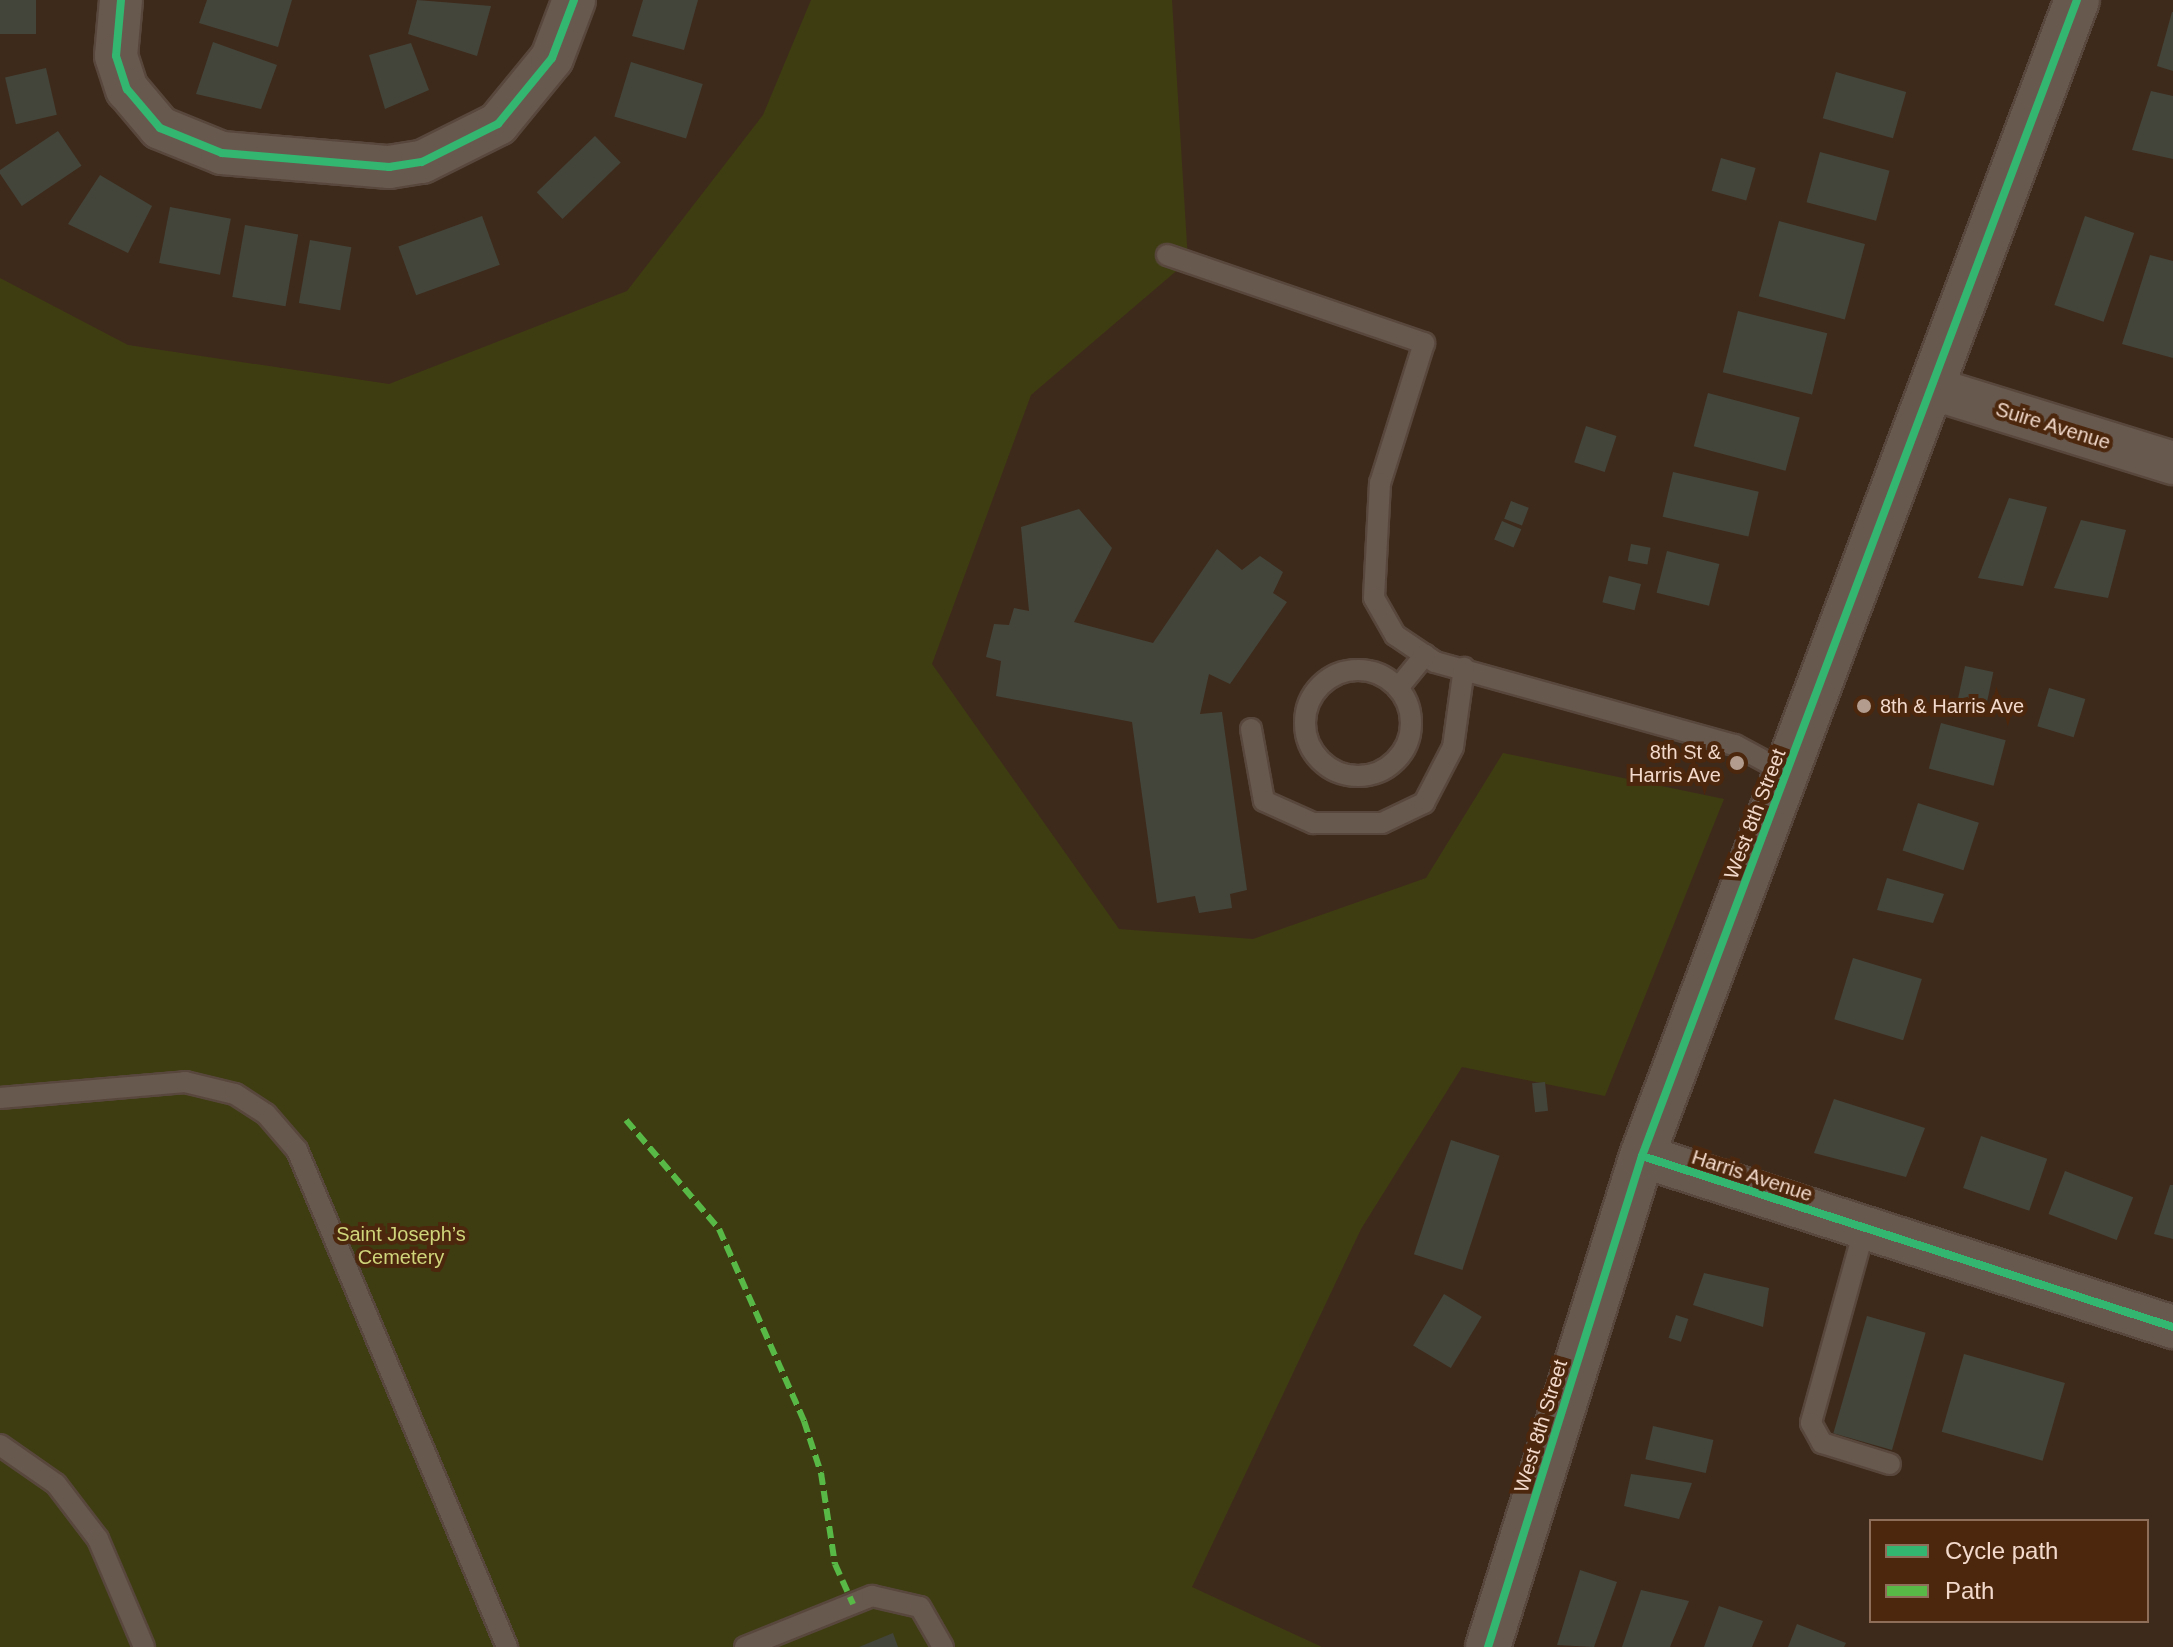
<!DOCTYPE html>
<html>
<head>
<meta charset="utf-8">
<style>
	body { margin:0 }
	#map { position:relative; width:2173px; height:1647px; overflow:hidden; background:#3e2a1b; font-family:Arial,sans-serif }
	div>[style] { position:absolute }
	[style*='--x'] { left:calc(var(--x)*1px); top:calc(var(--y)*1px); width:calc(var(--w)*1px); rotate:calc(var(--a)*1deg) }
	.green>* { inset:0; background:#3e3d12 }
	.building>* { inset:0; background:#43453b; transform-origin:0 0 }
	.roads { filter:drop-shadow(2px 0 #58473c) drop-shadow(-2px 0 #58473c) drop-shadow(0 2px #58473c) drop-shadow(0 -2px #58473c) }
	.lane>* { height:20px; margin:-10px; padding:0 10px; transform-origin:10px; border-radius:10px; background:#68594f }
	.lane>.ring { margin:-10px; padding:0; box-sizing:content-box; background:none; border:20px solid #68594f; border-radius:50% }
	.street>* { height:42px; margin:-21px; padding:0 21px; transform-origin:21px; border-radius:21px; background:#68594f }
	.secondary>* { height:44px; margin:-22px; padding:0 22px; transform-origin:22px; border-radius:22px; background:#68594f }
	.quiet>* { height:6px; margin-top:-3px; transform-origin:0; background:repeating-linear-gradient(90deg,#58b947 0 12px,transparent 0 18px) }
	.cycleway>* { height:8px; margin:-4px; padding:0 4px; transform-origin:4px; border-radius:4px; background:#33b770 }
	.dots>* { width:22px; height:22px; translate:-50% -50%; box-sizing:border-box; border:4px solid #4c270d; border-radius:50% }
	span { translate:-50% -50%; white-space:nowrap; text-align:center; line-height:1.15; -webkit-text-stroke:8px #4c270d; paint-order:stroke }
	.street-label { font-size:20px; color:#f2d9cb }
	.poi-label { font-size:20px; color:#f2d9cb }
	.left { translate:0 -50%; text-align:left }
	.right { translate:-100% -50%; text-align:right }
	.park-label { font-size:20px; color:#cfd57a }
	.legend { position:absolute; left:1869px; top:1519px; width:280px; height:104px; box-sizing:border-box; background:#4c270d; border:2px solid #8e6e59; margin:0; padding:10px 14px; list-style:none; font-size:24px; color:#f2d9cb }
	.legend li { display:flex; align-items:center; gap:16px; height:40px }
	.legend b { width:40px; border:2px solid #8e6e59 }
</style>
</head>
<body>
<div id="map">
	<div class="green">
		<div style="clip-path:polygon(811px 0,1172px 0,1188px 261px,1031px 395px,932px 664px,1119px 929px,1253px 939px,1426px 878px,1503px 753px,1724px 799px,1605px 1096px,1462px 1067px,1361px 1229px,1192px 1587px,1322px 1647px,0 1647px,0 278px,128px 345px,389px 384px,627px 291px,763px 115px)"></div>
	</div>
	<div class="building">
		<div style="left:0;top:0;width:36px;height:34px"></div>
		<div style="clip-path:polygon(207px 0,292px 0,278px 47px,199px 23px)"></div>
		<div style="clip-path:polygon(417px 0,491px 6px,477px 56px,408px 34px)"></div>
		<div style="clip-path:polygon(643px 0,698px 0,684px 50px,632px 36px)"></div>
		<div style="clip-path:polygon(2172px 12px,2173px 12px,2173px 71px,2157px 66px)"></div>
		<div style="clip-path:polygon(213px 42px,277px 65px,261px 109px,196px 94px)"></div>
		<div style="clip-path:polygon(411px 43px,429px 90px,385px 109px,369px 55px)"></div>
		<div style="left:631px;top:62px;width:75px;height:57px;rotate:17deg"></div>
		<div style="left:46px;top:68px;width:48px;height:42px;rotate:77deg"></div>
		<div style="left:1836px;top:72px;width:73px;height:48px;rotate:16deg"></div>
		<div style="clip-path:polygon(2151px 91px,2173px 96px,2173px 159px,2132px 150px)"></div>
		<div style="left:58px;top:131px;width:42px;height:72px;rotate:56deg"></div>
		<div style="left:595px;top:136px;width:37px;height:81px;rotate:46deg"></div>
		<div style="left:1820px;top:152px;width:72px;height:52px;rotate:15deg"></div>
		<div style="left:1721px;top:158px;width:36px;height:34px;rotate:16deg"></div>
		<div style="clip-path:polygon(100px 175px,152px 206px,128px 253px,68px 224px)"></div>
		<div style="left:170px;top:207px;width:62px;height:57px;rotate:11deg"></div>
		<div style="left:482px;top:216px;width:52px;height:89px;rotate:70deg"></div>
		<div style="left:2085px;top:216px;width:52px;height:94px;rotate:19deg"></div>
		<div style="left:1779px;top:221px;width:89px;height:78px;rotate:15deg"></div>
		<div style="left:245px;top:225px;width:54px;height:73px;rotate:10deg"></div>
		<div style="left:310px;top:240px;width:42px;height:64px;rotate:10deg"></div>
		<div style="clip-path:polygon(2150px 255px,2173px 261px,2173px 358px,2122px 344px)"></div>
		<div style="left:1738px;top:311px;width:92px;height:63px;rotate:14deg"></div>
		<div style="left:1708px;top:393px;width:95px;height:55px;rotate:15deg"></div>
		<div style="left:1586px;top:426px;width:32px;height:38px;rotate:18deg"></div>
		<div style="left:1673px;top:472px;width:88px;height:46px;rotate:13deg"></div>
		<div style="clip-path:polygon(2009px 498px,2047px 507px,2023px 586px,1978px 578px)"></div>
		<div style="left:1511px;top:501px;width:19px;height:19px;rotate:21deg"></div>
		<div style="clip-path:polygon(1079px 509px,1112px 548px,1074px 622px,1153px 643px,1217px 549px,1242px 570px,1260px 556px,1283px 572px,1273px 593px,1287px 602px,1230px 684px,1209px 674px,1200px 714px,1222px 712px,1247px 890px,1230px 894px,1232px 908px,1199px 913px,1195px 896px,1157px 903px,1132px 722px,996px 696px,1001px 661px,986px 657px,994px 624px,1009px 625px,1014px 608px,1029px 611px,1021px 527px)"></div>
		<div style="clip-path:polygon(2081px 520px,2126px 530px,2108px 598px,2054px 588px)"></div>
		<div style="left:1502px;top:521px;width:21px;height:20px;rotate:23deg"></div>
		<div style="left:1631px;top:544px;width:20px;height:17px;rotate:11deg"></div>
		<div style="left:1667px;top:551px;width:54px;height:43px;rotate:14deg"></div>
		<div style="left:1609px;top:576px;width:33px;height:27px;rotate:14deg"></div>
		<div style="left:1965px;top:666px;width:29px;height:33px;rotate:12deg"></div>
		<div style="left:2049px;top:688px;width:38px;height:40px;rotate:17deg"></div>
		<div style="left:1941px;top:723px;width:67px;height:47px;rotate:15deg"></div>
		<div style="left:1918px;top:803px;width:64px;height:50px;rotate:18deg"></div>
		<div style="clip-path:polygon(1887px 878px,1944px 894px,1933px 923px,1877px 910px)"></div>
		<div style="left:1853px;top:958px;width:72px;height:64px;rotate:17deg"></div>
		<div style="left:1545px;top:1082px;width:29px;height:13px;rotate:84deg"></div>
		<div style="clip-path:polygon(1834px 1099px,1925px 1128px,1906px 1177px,1814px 1153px)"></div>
		<div style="left:1981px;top:1136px;width:70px;height:55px;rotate:19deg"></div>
		<div style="left:1451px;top:1140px;width:51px;height:120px;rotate:18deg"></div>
		<div style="left:2065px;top:1171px;width:73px;height:46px;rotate:21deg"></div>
		<div style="clip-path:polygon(2170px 1185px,2173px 1185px,2173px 1239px,2154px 1234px)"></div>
		<div style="clip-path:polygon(1704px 1273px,1769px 1288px,1763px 1327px,1693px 1305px)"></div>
		<div style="left:1444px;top:1294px;width:44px;height:60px;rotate:31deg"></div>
		<div style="left:1676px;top:1315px;width:13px;height:24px;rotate:18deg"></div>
		<div style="left:1867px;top:1316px;width:61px;height:122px;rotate:16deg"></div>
		<div style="left:1964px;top:1354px;width:105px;height:81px;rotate:16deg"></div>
		<div style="left:1653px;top:1426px;width:62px;height:34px;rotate:13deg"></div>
		<div style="clip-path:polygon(1631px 1474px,1692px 1483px,1679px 1519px,1624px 1506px)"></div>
		<div style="clip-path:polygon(1580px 1570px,1617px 1582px,1594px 1647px,1557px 1645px)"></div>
		<div style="clip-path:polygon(1641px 1590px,1689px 1601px,1670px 1647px,1622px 1647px)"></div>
		<div style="clip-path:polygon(1719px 1606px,1763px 1621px,1752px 1647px,1704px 1647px)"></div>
		<div style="clip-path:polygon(1797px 1624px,1846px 1643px,1844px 1647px,1788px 1647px)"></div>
		<div style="clip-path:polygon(893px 1633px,898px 1647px,859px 1647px)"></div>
	</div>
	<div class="roads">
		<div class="lane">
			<div style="--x:1167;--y:255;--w:272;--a:18.9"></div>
			<div style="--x:1424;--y:343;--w:147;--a:107.4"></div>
			<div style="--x:1380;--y:483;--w:115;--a:93"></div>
			<div style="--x:1374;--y:598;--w:43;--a:60.4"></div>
			<div style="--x:1395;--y:635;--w:48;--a:34"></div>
			<div style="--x:1435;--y:662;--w:311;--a:15.5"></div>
			<div style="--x:1735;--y:745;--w:59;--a:28.3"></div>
			<div class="ring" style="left:1305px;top:670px;width:86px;height:86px"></div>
			<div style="--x:1398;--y:688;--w:43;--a:-50.7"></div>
			<div style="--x:1251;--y:729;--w:73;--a:79.8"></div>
			<div style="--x:1264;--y:801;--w:54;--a:24.2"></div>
			<div style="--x:1313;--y:823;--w:69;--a:0"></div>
			<div style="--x:1382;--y:823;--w:47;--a:-25.5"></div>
			<div style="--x:1424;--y:803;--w:63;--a:-62.6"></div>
			<div style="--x:1453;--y:747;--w:80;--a:-82.1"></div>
			<div style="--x:0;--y:1098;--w:186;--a:-4.9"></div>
			<div style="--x:185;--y:1082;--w:51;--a:13.5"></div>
			<div style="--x:235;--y:1094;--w:37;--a:33"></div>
			<div style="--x:266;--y:1114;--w:48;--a:49.3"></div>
			<div style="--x:297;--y:1150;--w:540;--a:67.09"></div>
			<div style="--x:1864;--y:1230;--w:200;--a:105.4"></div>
			<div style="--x:1811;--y:1423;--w:23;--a:61"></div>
			<div style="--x:1822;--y:1443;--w:71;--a:17.2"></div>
			<div style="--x:0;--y:1445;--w:68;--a:34.9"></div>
			<div style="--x:56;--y:1484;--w:69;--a:52.6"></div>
			<div style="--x:98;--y:1539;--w:117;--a:66.9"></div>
			<div style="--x:745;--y:1647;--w:137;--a:-21.9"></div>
			<div style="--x:872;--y:1596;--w:49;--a:12.9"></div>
			<div style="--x:920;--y:1607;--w:46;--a:60.1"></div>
		</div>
		<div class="street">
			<div style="--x:121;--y:0;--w:56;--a:95.1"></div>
			<div style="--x:116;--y:56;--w:35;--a:72"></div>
			<div style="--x:127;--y:89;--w:51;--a:49.8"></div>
			<div style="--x:160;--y:128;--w:67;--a:22"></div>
			<div style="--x:222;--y:153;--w:168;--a:4.8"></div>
			<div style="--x:389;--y:167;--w:33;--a:-9"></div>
			<div style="--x:422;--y:162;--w:85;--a:-26.6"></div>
			<div style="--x:498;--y:124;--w:85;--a:-50.7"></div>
			<div style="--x:552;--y:58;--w:62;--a:-69.2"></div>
			<div style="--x:1934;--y:389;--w:250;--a:17.2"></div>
			<div style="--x:1642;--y:1156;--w:558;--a:17.85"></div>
		</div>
		<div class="secondary">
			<div style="--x:1488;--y:1647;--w:515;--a:-72.59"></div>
			<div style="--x:1642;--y:1156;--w:1235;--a:-69.38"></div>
		</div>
	</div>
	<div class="quiet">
		<div style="--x:626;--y:1120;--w:143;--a:49.5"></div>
		<div style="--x:719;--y:1229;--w:210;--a:66.1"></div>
		<div style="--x:804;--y:1421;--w:55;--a:71.9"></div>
		<div style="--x:821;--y:1473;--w:92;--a:81.3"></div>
		<div style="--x:835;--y:1564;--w:44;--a:65.8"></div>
	</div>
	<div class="cycleway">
		<div style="--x:121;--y:0;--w:56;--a:95.1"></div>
		<div style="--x:116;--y:56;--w:35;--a:72"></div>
		<div style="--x:127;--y:89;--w:51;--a:49.8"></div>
		<div style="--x:160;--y:128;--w:67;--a:22"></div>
		<div style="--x:222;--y:153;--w:168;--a:4.8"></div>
		<div style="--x:389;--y:167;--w:33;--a:-9"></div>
		<div style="--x:422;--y:162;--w:85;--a:-26.6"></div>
		<div style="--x:498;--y:124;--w:85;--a:-50.7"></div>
		<div style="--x:552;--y:58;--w:62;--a:-69.2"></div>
		<div style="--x:1642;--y:1156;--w:558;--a:17.85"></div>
		<div style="--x:1488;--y:1647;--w:515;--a:-72.59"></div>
		<div style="--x:1642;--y:1156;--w:1235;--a:-69.38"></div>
	</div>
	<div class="dots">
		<div style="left:1864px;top:706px;background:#b39c8d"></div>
		<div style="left:1737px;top:763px;background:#b39c8d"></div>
	</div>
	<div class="street-label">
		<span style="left:2053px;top:426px;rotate:17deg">Suire Avenue</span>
		<span style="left:1755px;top:814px;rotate:-69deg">West 8th Street</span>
		<span style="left:1752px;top:1176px;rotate:18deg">Harris Avenue</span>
		<span style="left:1541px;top:1426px;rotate:-73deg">West 8th Street</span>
	</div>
	<div class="poi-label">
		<span class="left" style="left:1880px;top:706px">8th &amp; Harris Ave</span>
		<span class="right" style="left:1721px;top:764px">8th St &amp;<br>Harris Ave</span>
	</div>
	<div class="park-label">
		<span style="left:401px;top:1246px">Saint Joseph’s<br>Cemetery</span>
	</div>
	<ul class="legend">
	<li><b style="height:10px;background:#33b770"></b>Cycle path</li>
	<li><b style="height:10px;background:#58b947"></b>Path</li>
	</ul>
</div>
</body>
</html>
